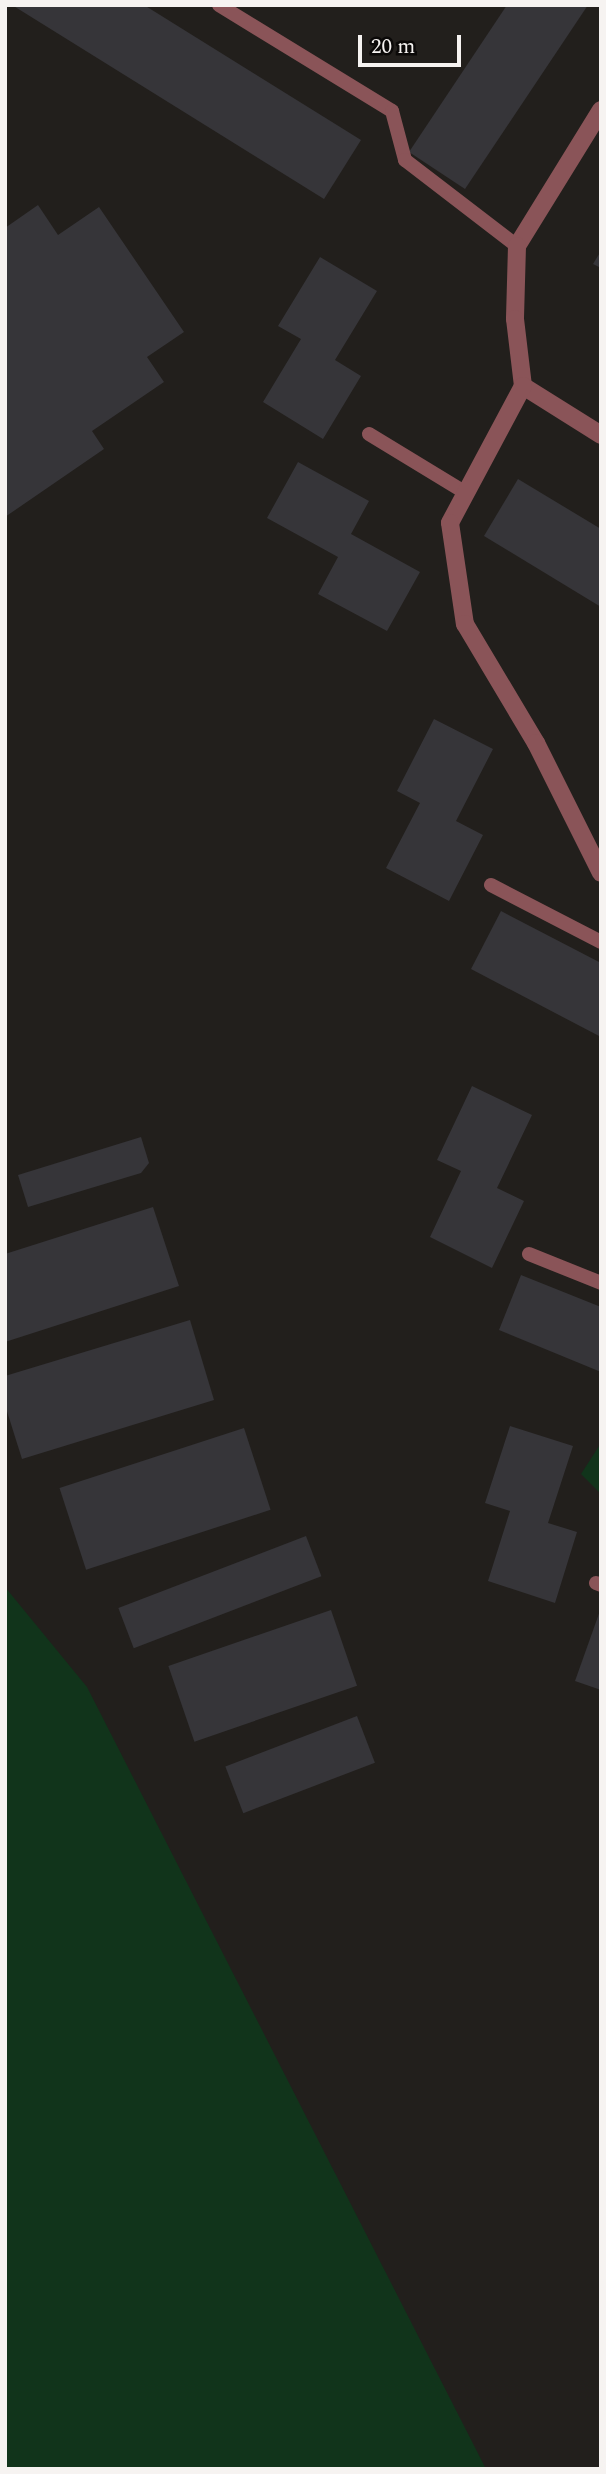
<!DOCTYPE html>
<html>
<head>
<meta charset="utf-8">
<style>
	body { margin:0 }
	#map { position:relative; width:606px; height:2474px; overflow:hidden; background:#221f1c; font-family:Spectral,serif }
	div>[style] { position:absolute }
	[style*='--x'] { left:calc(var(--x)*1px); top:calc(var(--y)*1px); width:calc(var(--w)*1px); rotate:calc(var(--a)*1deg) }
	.green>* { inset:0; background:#11341b }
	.building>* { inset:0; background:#363539; transform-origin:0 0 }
	.service>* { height:14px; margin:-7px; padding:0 7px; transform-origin:7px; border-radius:7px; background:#8a5458 }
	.minor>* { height:18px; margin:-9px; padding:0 9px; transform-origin:9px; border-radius:9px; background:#8a5458 }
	span { translate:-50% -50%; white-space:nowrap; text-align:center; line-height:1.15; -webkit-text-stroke:5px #0b0908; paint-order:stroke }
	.frame { position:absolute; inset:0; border:7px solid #f6f3f1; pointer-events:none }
	.scale { position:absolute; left:358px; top:35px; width:103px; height:32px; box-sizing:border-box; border:4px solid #f6f3f1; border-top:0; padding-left:9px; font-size:21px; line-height:24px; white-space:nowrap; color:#f6f3f1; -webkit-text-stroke:5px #0b0908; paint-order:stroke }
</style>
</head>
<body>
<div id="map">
	<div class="green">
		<div style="clip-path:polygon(601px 1443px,601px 1494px,581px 1474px)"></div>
		<div style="clip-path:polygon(5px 1587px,87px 1687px,486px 2469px,5px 2469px)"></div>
	</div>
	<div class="building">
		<div style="clip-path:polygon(12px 5px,144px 5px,361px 140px,324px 199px)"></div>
		<div style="clip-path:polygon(507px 5px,588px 5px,465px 189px,409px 152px)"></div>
		<div style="clip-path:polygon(38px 205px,58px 235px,99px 207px,184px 332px,147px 357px,164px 382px,92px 431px,104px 449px,5px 517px,5px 228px)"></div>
		<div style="clip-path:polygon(601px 251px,601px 268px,593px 264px)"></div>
		<div style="clip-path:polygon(320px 257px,377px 291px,335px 360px,361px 376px,323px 439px,263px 402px,301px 339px,278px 326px)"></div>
		<div style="clip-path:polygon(298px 462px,369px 501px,351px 534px,420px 572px,387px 631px,318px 594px,338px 557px,267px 518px)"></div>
		<div style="clip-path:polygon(518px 479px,601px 529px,601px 607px,484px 536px)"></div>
		<div style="clip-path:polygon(434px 719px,493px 749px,456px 821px,483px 835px,449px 901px,386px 868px,420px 803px,397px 791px)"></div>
		<div style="clip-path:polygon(501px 911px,601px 963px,601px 1037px,471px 969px)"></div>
		<div style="clip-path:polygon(472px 1086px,532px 1115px,497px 1188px,524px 1201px,492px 1268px,430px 1237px,461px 1171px,437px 1160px)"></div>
		<div style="clip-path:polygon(141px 1137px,149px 1163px,141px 1173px,28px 1207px,18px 1175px)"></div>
		<div style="clip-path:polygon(153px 1207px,179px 1286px,5px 1342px,5px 1254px)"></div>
		<div style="clip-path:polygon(521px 1275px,601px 1307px,601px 1372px,499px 1330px)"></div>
		<div style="clip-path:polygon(190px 1320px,214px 1400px,22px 1459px,5px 1405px,5px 1376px)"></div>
		<div style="clip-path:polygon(510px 1426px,573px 1446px,548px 1523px,577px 1532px,555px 1603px,488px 1581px,510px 1511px,485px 1503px)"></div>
		<div style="left:244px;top:1428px;width:86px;height:194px;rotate:72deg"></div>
		<div style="left:306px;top:1536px;width:43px;height:201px;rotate:69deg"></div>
		<div style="clip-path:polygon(601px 1608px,601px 1690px,575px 1681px)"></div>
		<div style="left:331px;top:1610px;width:80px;height:172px;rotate:71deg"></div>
		<div style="left:357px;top:1716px;width:50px;height:141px;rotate:69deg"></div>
	</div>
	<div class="service">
		<div style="--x:219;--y:5;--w:203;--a:31.5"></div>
		<div style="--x:392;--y:111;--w:51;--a:75.1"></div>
		<div style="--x:405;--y:160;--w:141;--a:37.5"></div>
		<div style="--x:369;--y:434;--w:114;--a:31.3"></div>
		<div style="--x:491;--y:885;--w:124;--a:27.4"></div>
		<div style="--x:529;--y:1254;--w:78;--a:21.9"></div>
		<div style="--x:596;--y:1583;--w:5;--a:22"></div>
	</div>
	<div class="minor">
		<div style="--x:601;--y:110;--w:160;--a:121.7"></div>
		<div style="--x:517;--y:246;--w:73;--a:91.6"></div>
		<div style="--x:515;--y:319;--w:67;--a:83.2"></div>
		<div style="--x:523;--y:386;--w:92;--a:32.1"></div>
		<div style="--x:523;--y:386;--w:155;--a:118.1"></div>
		<div style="--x:450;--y:523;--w:102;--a:81.6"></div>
		<div style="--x:465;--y:624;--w:139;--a:59.2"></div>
		<div style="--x:536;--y:743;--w:145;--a:63.4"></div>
	</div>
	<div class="frame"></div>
	<div class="scale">20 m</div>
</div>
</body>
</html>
